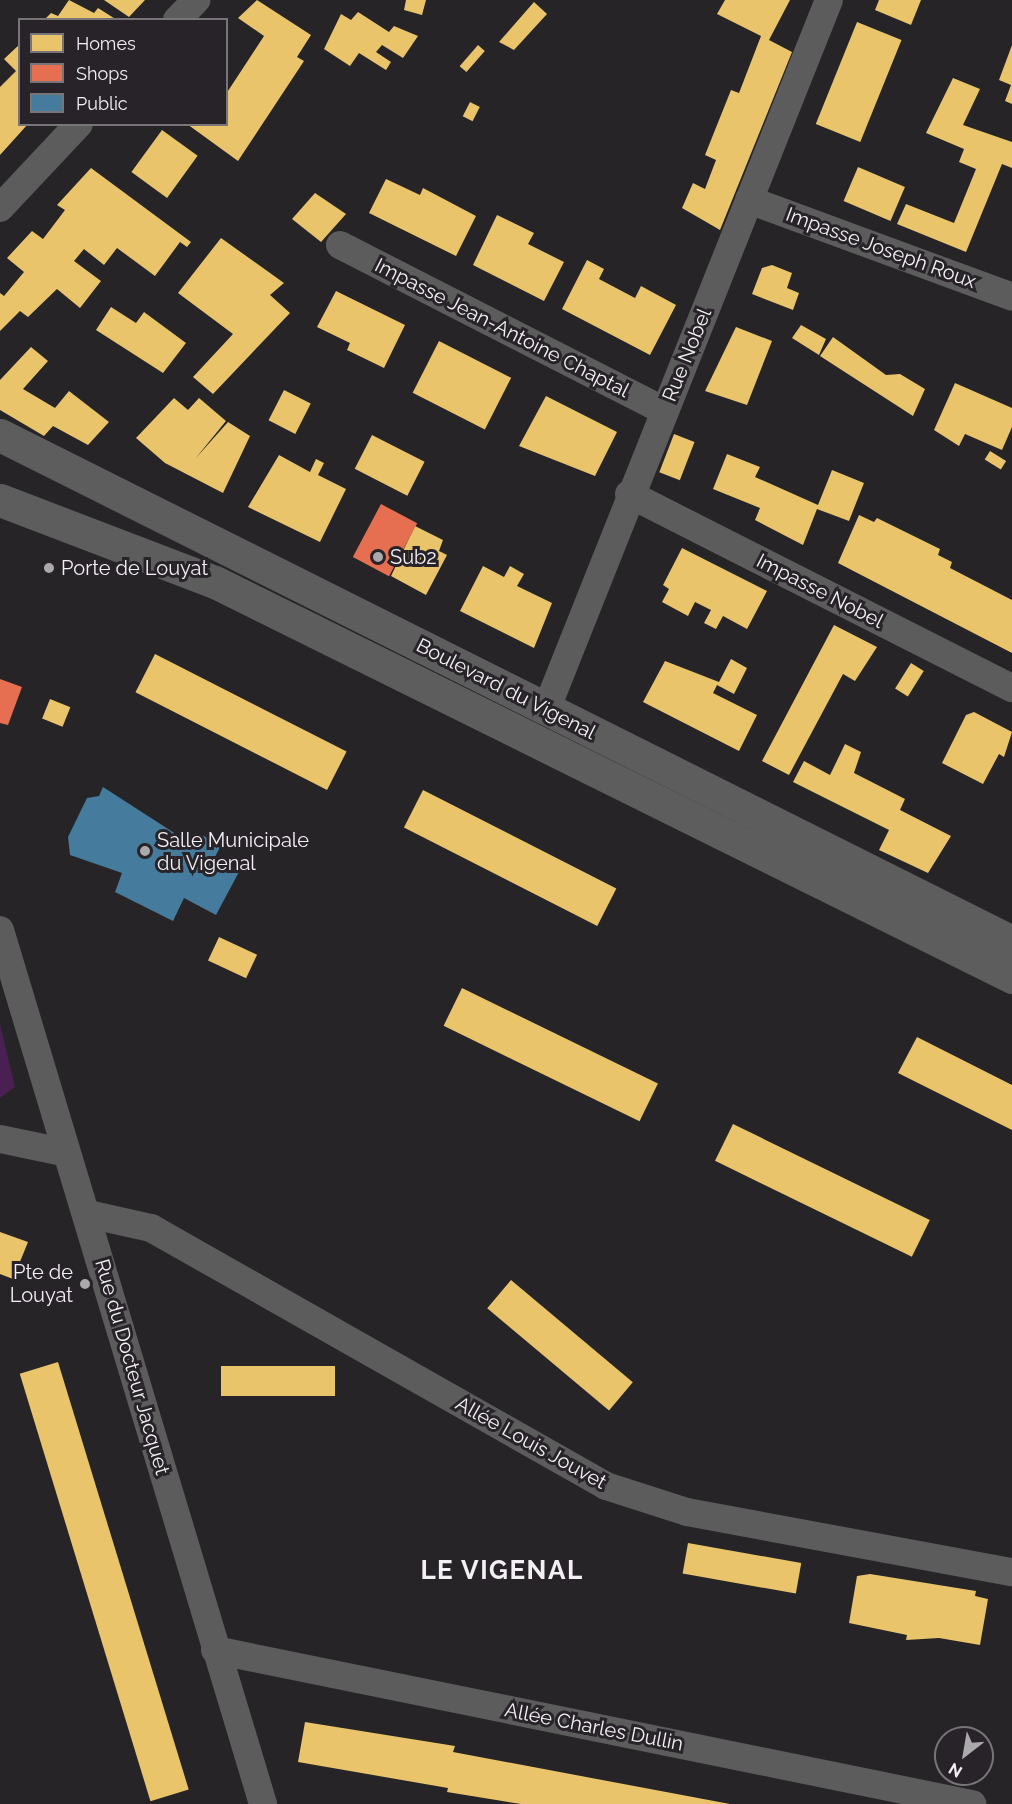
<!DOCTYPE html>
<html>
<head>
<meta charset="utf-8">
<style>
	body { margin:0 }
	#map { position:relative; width:1012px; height:1804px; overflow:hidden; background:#262427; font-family:Raleway,sans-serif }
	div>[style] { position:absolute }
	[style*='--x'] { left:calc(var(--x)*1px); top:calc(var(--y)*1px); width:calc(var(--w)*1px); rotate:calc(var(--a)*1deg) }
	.green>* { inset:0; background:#492051 }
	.homes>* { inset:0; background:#e9c46a; transform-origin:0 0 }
	.shops>* { inset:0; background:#e76f51; transform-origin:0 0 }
	.public>* { inset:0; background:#457b9d }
	.street>* { height:28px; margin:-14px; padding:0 14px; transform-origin:14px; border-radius:14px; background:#5d5c5d }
	.primary>* { height:33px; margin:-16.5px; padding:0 16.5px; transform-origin:16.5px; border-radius:16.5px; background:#5d5d5e }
	.dots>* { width:16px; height:16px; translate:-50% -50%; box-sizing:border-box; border:3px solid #272328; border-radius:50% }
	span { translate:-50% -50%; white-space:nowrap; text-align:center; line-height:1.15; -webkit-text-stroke:6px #272328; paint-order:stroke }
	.street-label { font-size:20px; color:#f2f0f3 }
	.poi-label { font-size:20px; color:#f2f0f3 }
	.left { translate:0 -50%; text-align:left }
	.right { translate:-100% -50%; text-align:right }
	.district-label { font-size:26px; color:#f2f0f3; font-weight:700; letter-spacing:1.5px }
	.legend { position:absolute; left:18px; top:18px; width:210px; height:108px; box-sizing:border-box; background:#272328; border:2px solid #787579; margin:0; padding:8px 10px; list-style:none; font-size:18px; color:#f2f0f3 }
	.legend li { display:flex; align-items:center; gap:12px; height:30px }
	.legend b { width:30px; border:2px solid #787579 }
	.north { position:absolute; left:934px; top:1726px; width:60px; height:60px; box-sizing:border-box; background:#272328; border:2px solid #787579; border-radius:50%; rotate:211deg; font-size:16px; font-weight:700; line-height:24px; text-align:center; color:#f2f0f3 }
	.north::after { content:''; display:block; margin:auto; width:21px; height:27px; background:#aba9ac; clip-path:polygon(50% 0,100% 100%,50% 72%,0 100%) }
</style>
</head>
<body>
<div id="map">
	<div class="green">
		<div style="clip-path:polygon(0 1024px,15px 1087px,0 1098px)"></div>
	</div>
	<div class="homes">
		<div style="clip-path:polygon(69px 0,94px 13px,98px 8px,117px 20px,44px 20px,51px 13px,58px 16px)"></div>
		<div style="clip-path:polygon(104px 0,145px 0,129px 17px)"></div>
		<div style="clip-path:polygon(257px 0,311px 35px,297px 57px,304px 61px,238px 161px,187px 124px,226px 124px,226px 94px,264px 36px,238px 18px)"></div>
		<div style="clip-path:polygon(406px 0,426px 0,422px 15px,404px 10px)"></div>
		<div style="clip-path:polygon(725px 0,790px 0,769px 40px,792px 52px,720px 230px,682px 208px,693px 183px,705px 189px,716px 160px,705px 155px,731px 90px,739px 93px,761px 36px,717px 14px)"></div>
		<div style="clip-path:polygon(879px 0,921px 0,911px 25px,875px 10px)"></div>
		<div style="clip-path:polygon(534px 2px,547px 14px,514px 50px,499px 42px)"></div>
		<div style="clip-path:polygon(358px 12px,389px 32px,394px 26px,418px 36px,403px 58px,382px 45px,376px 52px,391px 62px,386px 70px,359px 53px,350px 66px,324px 49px,341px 14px,351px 20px)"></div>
		<div style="left:857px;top:22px;width:48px;height:110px;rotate:22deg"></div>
		<div style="clip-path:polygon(20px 44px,20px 124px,28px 124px,0 155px,0 87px,16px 71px,4px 59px)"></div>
		<div style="left:478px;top:45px;width:9px;height:28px;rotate:41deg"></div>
		<div style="clip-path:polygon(1012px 45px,1012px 104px,1005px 101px,1011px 85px,999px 80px)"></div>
		<div style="clip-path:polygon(953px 78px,980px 89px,963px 125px,1012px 142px,1012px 168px,1002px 164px,966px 252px,897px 224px,906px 204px,954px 223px,976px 169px,959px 162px,964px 149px,926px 133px)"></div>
		<div style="left:470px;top:102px;width:11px;height:16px;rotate:27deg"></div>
		<div style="left:162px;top:130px;width:44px;height:52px;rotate:36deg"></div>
		<div style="left:858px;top:167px;width:51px;height:37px;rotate:23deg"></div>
		<div style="clip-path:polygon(91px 168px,191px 242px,187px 247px,180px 242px,155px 276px,117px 248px,104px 265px,84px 249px,74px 261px,101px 281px,80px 308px,57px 289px,28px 317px,20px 311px,0 331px,0 293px,4px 296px,24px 272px,7px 258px,32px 231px,43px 239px,65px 210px,57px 205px)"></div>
		<div style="clip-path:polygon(386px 179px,420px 195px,423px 188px,476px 216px,456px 256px,369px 213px)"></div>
		<div style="clip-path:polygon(315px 193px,346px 214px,321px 242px,292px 219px)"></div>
		<div style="clip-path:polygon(497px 215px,534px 233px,528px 244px,564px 262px,544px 301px,473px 265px)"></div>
		<div style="clip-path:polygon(221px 238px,284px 283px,270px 295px,290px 313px,213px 394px,193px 377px,233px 334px,178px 293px)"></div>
		<div style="clip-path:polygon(587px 260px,604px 269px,599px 279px,635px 298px,641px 286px,676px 305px,650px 355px,562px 309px)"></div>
		<div style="clip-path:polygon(772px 265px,792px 273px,787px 288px,799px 293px,793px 310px,752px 294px,762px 268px)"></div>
		<div style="clip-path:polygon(336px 291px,405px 325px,384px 368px,347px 350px,350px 343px,317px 327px)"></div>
		<div style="clip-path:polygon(111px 307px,136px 323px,144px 312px,186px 343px,163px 373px,96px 330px)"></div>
		<div style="clip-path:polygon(801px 325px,826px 339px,819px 355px,792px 338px)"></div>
		<div style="clip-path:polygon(736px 327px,772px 341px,747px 405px,705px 391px)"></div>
		<div style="clip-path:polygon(833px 337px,886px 375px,900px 374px,925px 389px,913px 416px,820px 356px)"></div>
		<div style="left:439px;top:341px;width:81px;height:58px;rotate:27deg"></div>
		<div style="clip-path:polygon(31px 347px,48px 361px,23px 389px,55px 408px,69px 391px,109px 422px,88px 445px,53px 426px,44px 436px,0 410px,0 380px)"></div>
		<div style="clip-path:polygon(955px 383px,1012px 408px,1012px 427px,1002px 450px,965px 434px,959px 446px,934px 430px)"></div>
		<div style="left:284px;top:390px;width:30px;height:34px;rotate:27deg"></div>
		<div style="clip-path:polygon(546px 396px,617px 432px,595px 476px,519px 446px)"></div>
		<div style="clip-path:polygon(174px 398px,188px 410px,199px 398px,226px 421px,195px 459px,228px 422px,250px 436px,223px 493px,165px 463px,136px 438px)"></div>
		<div style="left:674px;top:434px;width:22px;height:41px;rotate:21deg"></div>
		<div style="left:372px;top:435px;width:59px;height:38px;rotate:27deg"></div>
		<div style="left:990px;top:451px;width:19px;height:10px;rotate:32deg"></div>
		<div style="clip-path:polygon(727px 454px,760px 467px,755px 477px,818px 505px,832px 470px,864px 483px,849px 521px,817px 509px,803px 545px,755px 520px,760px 508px,713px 489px)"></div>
		<div style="clip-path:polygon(279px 455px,310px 472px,316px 459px,324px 463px,318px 475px,346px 489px,320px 542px,248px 507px)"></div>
		<div style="clip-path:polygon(859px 515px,874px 522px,877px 518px,940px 549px,938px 555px,952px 562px,950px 568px,1012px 600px,1012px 653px,838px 563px)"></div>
		<div style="clip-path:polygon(415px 526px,443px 540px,439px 551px,447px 555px,426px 595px,391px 576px)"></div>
		<div style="clip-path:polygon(682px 548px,767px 591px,747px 629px,723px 616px,716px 629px,704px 623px,711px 610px,695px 602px,688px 616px,662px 602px,669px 589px,663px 585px)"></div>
		<div style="clip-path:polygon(483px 566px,504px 577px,510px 566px,524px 574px,517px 586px,552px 603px,534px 648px,460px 611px)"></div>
		<div style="clip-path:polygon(834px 625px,877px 647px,855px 681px,843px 674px,789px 775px,762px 761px)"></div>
		<div style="left:155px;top:654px;width:215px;height:43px;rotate:27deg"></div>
		<div style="clip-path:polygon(731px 659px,747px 668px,734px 694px,717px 685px,713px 693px,757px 715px,739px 751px,643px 702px,665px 661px,719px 682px)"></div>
		<div style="left:911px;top:663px;width:15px;height:30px;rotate:32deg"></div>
		<div style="left:50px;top:699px;width:22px;height:21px;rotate:22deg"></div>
		<div style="clip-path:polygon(974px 712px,1012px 732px,1004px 757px,999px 754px,983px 784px,942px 763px,966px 715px)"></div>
		<div style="clip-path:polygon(845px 744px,861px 752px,854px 773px,905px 799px,900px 810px,951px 836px,928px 873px,879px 850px,889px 830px,793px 782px,804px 761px,830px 775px)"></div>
		<div style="left:423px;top:790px;width:217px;height:42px;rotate:27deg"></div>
		<div style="left:219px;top:937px;width:42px;height:26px;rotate:25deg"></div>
		<div style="left:462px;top:988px;width:218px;height:42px;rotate:26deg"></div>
		<div style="clip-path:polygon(917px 1037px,1012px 1085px,1012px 1130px,898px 1073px)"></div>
		<div style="left:733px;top:1124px;width:219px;height:41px;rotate:26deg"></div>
		<div style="clip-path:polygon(0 1232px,28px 1242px,13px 1279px,0 1274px)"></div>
		<div style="left:511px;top:1280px;width:159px;height:37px;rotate:40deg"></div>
		<div style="left:58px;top:1362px;width:447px;height:40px;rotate:73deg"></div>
		<div style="left:335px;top:1366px;width:30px;height:114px;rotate:90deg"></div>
		<div style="left:688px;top:1543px;width:115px;height:31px;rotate:10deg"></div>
		<div style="clip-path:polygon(870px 1574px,976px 1591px,975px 1596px,988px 1599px,980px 1645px,939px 1638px,906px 1640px,907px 1635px,849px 1623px,857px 1576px)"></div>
		<div style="clip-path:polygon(305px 1722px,455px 1746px,453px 1752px,730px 1804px,521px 1804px,447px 1792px,448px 1788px,298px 1762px)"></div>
	</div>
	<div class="shops">
		<div style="left:381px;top:504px;width:41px;height:60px;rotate:28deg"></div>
		<div style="clip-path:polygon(0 679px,22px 687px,8px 725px,0 723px)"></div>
	</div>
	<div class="public">
		<div style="clip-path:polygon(103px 787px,196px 847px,202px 835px,221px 845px,215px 857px,240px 870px,216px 915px,184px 898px,173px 921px,115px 892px,122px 873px,70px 855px,68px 837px,87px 798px,99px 796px)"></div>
	</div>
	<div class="street">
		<div style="--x:177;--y:20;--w:28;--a:-46"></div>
		<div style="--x:749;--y:200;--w:280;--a:20.2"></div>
		<div style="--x:0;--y:208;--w:115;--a:-46.8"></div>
		<div style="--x:340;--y:245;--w:364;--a:27.1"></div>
		<div style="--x:629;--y:494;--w:429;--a:26.9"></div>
		<div style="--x:546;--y:710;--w:764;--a:-68.27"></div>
		<div style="--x:0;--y:930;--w:913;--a:73.25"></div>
		<div style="--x:0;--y:1139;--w:64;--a:11.7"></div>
		<div style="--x:88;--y:1214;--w:65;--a:12.5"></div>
		<div style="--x:151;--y:1228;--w:523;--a:29.55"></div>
		<div style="--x:606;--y:1486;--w:85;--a:17.8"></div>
		<div style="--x:687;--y:1512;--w:330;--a:10.5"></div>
		<div style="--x:215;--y:1650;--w:773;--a:11.5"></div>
	</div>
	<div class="primary">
		<div style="--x:0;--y:435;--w:1132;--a:26.61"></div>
		<div style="--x:0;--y:500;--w:230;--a:20.9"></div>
		<div style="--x:215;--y:582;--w:890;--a:26.36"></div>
	</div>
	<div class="dots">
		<div style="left:378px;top:557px;background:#aba9ac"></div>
		<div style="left:49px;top:568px;background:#aba9ac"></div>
		<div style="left:145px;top:851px;background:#aba9ac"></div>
		<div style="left:85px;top:1284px;background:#aba9ac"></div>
	</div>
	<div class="street-label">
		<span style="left:881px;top:248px;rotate:20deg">Impasse Joseph Roux</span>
		<span style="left:502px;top:328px;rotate:27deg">Impasse Jean-Antoine Chaptal</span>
		<span style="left:687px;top:355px;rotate:-68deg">Rue Nobel</span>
		<span style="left:820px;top:591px;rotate:27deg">Impasse Nobel</span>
		<span style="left:506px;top:689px;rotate:27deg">Boulevard du Vigenal</span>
		<span style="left:132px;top:1367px;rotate:74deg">Rue du Docteur Jacquet</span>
		<span style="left:531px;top:1443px;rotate:29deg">Allée Louis Jouvet</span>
		<span style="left:594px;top:1727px;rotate:11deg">Allée Charles Dullin</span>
	</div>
	<div class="poi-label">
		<span class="left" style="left:390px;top:557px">Sub2</span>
		<span class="left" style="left:61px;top:568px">Porte de Louyat</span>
		<span class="left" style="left:157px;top:852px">Salle Municipale<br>du Vigenal</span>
		<span class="right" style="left:73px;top:1284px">Pte de<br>Louyat</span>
	</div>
	<div class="district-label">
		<span style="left:502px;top:1571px">LE VIGENAL</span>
	</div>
	<ul class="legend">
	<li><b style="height:16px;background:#e9c46a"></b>Homes</li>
	<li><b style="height:16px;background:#e76f51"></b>Shops</li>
	<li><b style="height:16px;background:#457b9d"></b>Public</li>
	</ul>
	<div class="north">N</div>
</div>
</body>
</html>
